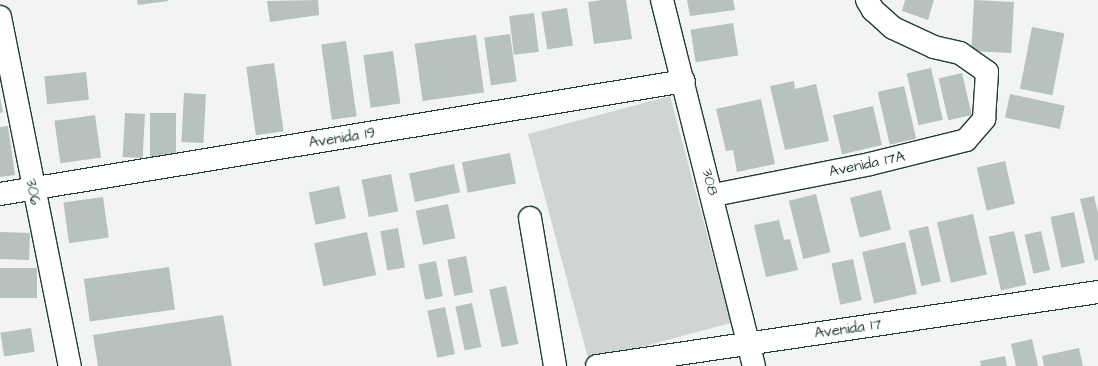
<!DOCTYPE html>
<html>
<head>
<meta charset="utf-8">
<style>
	body { margin:0 }
	#map { position:relative; width:1098px; height:366px; overflow:hidden; background:#f2f3f3; font-family:"Architects Daughter",sans-serif }
	div>[style] { position:absolute }
	[style*='--x'] { left:calc(var(--x)*1px); top:calc(var(--y)*1px); width:calc(var(--w)*1px); rotate:calc(var(--a)*1deg) }
	.green>* { inset:0; background:#ced5d3; transform-origin:0 0 }
	.building>* { inset:0; background:#b7c1bd; transform-origin:0 0 }
	.roads { filter:drop-shadow(1px 0 #1f3d34) drop-shadow(-1px 0 #1f3d34) drop-shadow(0 1px #1f3d34) drop-shadow(0 -1px #1f3d34) }
	.minor>* { height:22px; margin:-11px; padding:0 11px; transform-origin:11px; border-radius:11px; background:#fff }
	span { translate:-50% -50%; white-space:nowrap; text-align:center; line-height:1.15; -webkit-text-stroke:3px #fff; paint-order:stroke }
	.street-label { font-size:15px; color:#1f3d34 }
</style>
</head>
<body>
<div id="map">
	<div class="green">
		<div style="left:670px;top:96px;width:235px;height:147px;rotate:75deg"></div>
	</div>
	<div class="building">
		<div style="clip-path:polygon(137px 0,168px 0,168px 1px,138px 5px)"></div>
		<div style="clip-path:polygon(318px 0,319px 15px,270px 22px,267px 1px)"></div>
		<div style="clip-path:polygon(602px 0,626px 0,632px 39px,594px 44px,588px 2px)"></div>
		<div style="clip-path:polygon(687px 0,733px 0,735px 10px,690px 16px)"></div>
		<div style="clip-path:polygon(905px 0,934px 0,928px 20px,902px 11px)"></div>
		<div style="left:974px;top:0;width:40px;height:51px;rotate:3deg"></div>
		<div style="left:567px;top:8px;width:38px;height:26px;rotate:81deg"></div>
		<div style="left:534px;top:13px;width:39px;height:25px;rotate:83deg"></div>
		<div style="left:733px;top:23px;width:33px;height:43px;rotate:81deg"></div>
		<div style="left:1032px;top:27px;width:33px;height:63px;rotate:11deg"></div>
		<div style="left:510px;top:34px;width:48px;height:26px;rotate:82deg"></div>
		<div style="left:476px;top:35px;width:58px;height:62px;rotate:82deg"></div>
		<div style="left:346px;top:41px;width:76px;height:25px;rotate:82deg"></div>
		<div style="left:393px;top:51px;width:53px;height:30px;rotate:82deg"></div>
		<div style="left:274px;top:63px;width:69px;height:28px;rotate:82deg"></div>
		<div style="left:931px;top:68px;width:53px;height:25px;rotate:77deg"></div>
		<div style="left:86px;top:72px;width:28px;height:42px;rotate:84deg"></div>
		<div style="left:962px;top:73px;width:43px;height:24px;rotate:77deg"></div>
		<div style="clip-path:polygon(794px 81px,795px 89px,816px 84px,829px 141px,785px 150px,770px 86px)"></div>
		<div style="left:904px;top:86px;width:54px;height:27px;rotate:77deg"></div>
		<div style="left:184px;top:93px;width:22px;height:49px;rotate:3deg"></div>
		<div style="left:1010px;top:94px;width:56px;height:24px;rotate:12deg"></div>
		<div style="clip-path:polygon(0 98px,3px 112px,0 113px)"></div>
		<div style="clip-path:polygon(761px 99px,775px 164px,737px 172px,733px 150px,726px 151px,716px 109px)"></div>
		<div style="left:873px;top:106px;width:40px;height:41px;rotate:77deg"></div>
		<div style="left:125px;top:113px;width:20px;height:44px;rotate:3deg"></div>
		<div style="left:150px;top:113px;width:26px;height:44px"></div>
		<div style="left:95px;top:115px;width:43px;height:41px;rotate:82deg"></div>
		<div style="clip-path:polygon(8px 126px,15px 175px,0 177px,0 127px)"></div>
		<div style="left:510px;top:153px;width:31px;height:49px;rotate:79deg"></div>
		<div style="left:1005px;top:161px;width:44px;height:29px;rotate:77deg"></div>
		<div style="left:454px;top:164px;width:29px;height:46px;rotate:78deg"></div>
		<div style="left:391px;top:174px;width:38px;height:30px;rotate:79deg"></div>
		<div style="left:339px;top:186px;width:33px;height:31px;rotate:78deg"></div>
		<div style="left:881px;top:190px;width:41px;height:32px;rotate:76deg"></div>
		<div style="left:816px;top:194px;width:60px;height:28px;rotate:76deg"></div>
		<div style="clip-path:polygon(1094px 196px,1098px 213px,1098px 260px,1095px 261px,1080px 199px)"></div>
		<div style="left:103px;top:197px;width:41px;height:40px;rotate:82deg"></div>
		<div style="left:448px;top:204px;width:35px;height:33px;rotate:78deg"></div>
		<div style="left:1074px;top:212px;width:52px;height:24px;rotate:78deg"></div>
		<div style="left:973px;top:214px;width:62px;height:37px;rotate:77deg"></div>
		<div style="clip-path:polygon(779px 220px,784px 240px,790px 239px,798px 270px,766px 277px,754px 225px)"></div>
		<div style="left:928px;top:226px;width:57px;height:20px;rotate:77deg"></div>
		<div style="left:398px;top:228px;width:40px;height:18px;rotate:80deg"></div>
		<div style="left:1014px;top:231px;width:55px;height:26px;rotate:77deg"></div>
		<div style="left:1041px;top:231px;width:40px;height:17px;rotate:77deg"></div>
		<div style="left:0;top:232px;width:30px;height:27px;rotate:2deg"></div>
		<div style="left:367px;top:232px;width:44px;height:54px;rotate:78deg"></div>
		<div style="left:905px;top:242px;width:53px;height:44px;rotate:77deg"></div>
		<div style="left:466px;top:256px;width:37px;height:19px;rotate:79deg"></div>
		<div style="left:853px;top:259px;width:42px;height:22px;rotate:78deg"></div>
		<div style="left:436px;top:261px;width:36px;height:18px;rotate:79deg"></div>
		<div style="left:169px;top:267px;width:43px;height:86px;rotate:82deg"></div>
		<div style="left:0;top:268px;width:37px;height:30px"></div>
		<div style="left:506px;top:286px;width:59px;height:17px;rotate:78deg"></div>
		<div style="left:472px;top:303px;width:45px;height:17px;rotate:78deg"></div>
		<div style="left:445px;top:307px;width:48px;height:18px;rotate:78deg"></div>
		<div style="clip-path:polygon(223px 315px,232px 366px,98px 366px,93px 335px)"></div>
		<div style="left:31px;top:328px;width:24px;height:31px;rotate:81deg"></div>
		<div style="clip-path:polygon(1032px 339px,1038px 366px,1016px 366px,1011px 344px)"></div>
		<div style="clip-path:polygon(1079px 348px,1083px 366px,1044px 366px,1042px 356px)"></div>
		<div style="clip-path:polygon(1005px 356px,1007px 366px,981px 366px,980px 361px)"></div>
	</div>
	<div class="roads">
		<div class="minor">
			<div style="--x:662;--y:0;--w:377;--a:75.9"></div>
			<div style="--x:0;--y:17;--w:356;--a:78.7"></div>
			<div style="--x:0;--y:194;--w:693;--a:-9.38"></div>
			<div style="--x:714;--y:195;--w:159;--a:-11.2"></div>
			<div style="--x:870;--y:164;--w:99;--a:-14"></div>
			<div style="--x:966;--y:140;--w:28;--a:-49"></div>
			<div style="--x:984;--y:119;--w:47;--a:-86.3"></div>
			<div style="--x:987;--y:72;--w:33;--a:-145"></div>
			<div style="--x:960;--y:53;--w:27;--a:-167"></div>
			<div style="--x:934;--y:47;--w:45;--a:-155.1"></div>
			<div style="--x:893;--y:28;--w:27;--a:-138"></div>
			<div style="--x:873;--y:10;--w:12;--a:-121"></div>
			<div style="--x:530;--y:218;--w:150;--a:80.4"></div>
			<div style="--x:597;--y:366;--w:506;--a:-8.4"></div>
		</div>
	</div>
	<div class="street-label">
		<span style="left:342px;top:138px;rotate:-9deg">Avenida 19</span>
		<span style="left:867px;top:164px;rotate:-12deg">Avenida 17A</span>
		<span style="left:710px;top:182px;rotate:76deg">308</span>
		<span style="left:33px;top:192px;rotate:79deg">306</span>
		<span style="left:848px;top:329px;rotate:-8deg">Avenida 17</span>
	</div>
</div>
</body>
</html>
